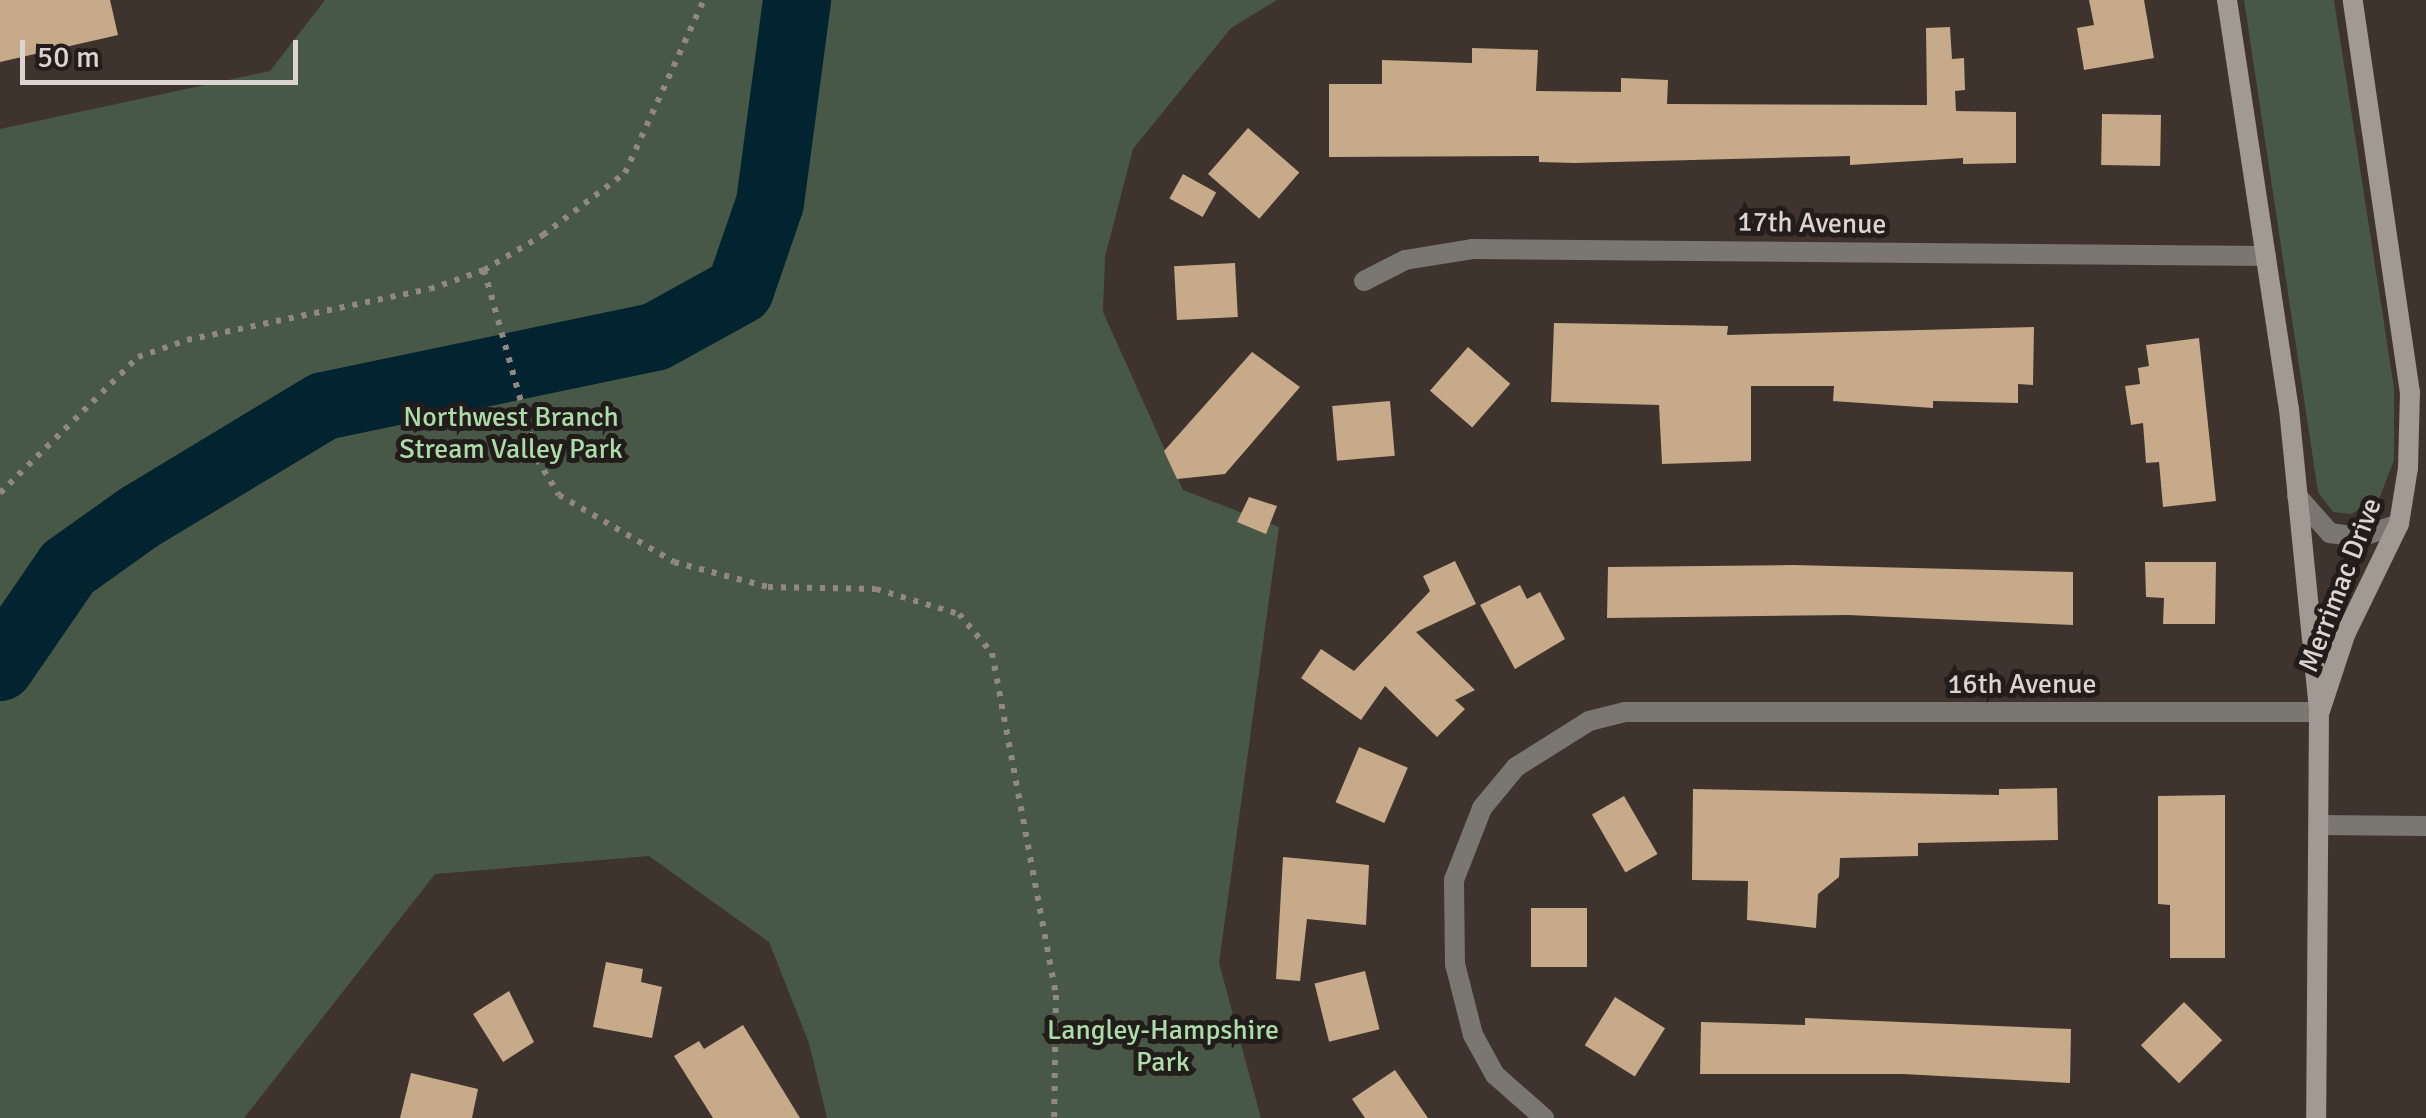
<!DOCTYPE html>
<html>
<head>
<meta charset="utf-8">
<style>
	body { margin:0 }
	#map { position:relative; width:2426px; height:1118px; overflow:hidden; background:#3f332e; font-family:Signika,sans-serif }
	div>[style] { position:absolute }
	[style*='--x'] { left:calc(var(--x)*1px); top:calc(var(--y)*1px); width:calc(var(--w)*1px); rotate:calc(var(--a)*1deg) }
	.green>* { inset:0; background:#475946 }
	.river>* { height:68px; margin:-34px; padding:0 34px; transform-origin:34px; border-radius:34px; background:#022431 }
	.building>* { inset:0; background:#c7aa89; transform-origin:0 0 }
	.path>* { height:6px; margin-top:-3px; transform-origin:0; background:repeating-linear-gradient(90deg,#918783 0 5px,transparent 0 13px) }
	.street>* { height:20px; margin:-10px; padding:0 10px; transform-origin:10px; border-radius:10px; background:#7a7672 }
	.secondary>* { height:20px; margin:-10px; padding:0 10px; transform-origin:10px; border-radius:10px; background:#a09a92 }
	span { translate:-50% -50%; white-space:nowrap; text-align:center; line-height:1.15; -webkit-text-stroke:10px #221c1a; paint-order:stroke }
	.street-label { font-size:28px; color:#dbd4d0 }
	.park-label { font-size:28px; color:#abdca9 }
	.scale { position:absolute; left:20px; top:40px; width:278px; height:45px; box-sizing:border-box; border:5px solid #dbd4d0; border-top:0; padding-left:12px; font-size:30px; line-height:35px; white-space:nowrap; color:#dbd4d0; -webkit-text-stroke:8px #221c1a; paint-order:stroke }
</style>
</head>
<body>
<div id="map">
	<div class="green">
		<div style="clip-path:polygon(325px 0,1277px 0,1231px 28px,1133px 149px,1105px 257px,1103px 312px,1183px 490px,1279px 527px,1219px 963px,1261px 1118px,827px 1118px,809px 1043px,769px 942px,649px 856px,435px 874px,244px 1118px,0 1118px,0 129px,270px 71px)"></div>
		<div style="clip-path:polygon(2244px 0,2334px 0,2394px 388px,2394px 460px,2379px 499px,2351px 514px,2333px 512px,2318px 492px)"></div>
	</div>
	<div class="river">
		<div style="--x:0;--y:667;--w:120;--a:-55.5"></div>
		<div style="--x:68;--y:568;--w:86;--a:-35.5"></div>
		<div style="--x:138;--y:518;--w:217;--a:-31.1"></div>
		<div style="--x:324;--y:406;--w:338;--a:-11.8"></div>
		<div style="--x:655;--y:337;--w:97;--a:-28.9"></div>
		<div style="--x:740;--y:290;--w:92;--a:-71"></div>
		<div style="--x:770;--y:203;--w:205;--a:-82.4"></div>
	</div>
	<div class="building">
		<div style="clip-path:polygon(0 0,110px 0,118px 35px,0 62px)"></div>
		<div style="clip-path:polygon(2089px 0,2144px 0,2154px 58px,2084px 70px,2077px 28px,2094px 25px)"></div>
		<div style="clip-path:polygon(1950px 27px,1952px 59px,1964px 58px,1965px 90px,1955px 91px,1956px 111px,2016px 112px,2016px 163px,1963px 164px,1963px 158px,1850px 165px,1850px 156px,1575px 163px,1539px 162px,1539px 156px,1329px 157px,1329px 84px,1382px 84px,1382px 60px,1472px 63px,1472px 48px,1538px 50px,1536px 91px,1621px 92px,1621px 78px,1668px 80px,1667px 104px,1927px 105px,1926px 28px)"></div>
		<div style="left:2102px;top:114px;width:59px;height:51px;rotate:1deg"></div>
		<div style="left:1248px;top:128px;width:68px;height:61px;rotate:41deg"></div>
		<div style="left:1183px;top:174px;width:38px;height:28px;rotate:29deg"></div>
		<div style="left:1235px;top:263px;width:54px;height:61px;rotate:87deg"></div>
		<div style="clip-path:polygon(1554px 323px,1728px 326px,1727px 335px,2034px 327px,2033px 385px,2018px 384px,2018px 403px,1933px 401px,1933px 408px,1833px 401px,1834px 386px,1751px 386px,1751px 461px,1662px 464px,1659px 405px,1551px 402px)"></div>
		<div style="clip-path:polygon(2199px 338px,2216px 501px,2163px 507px,2159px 462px,2146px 463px,2143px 423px,2131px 425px,2125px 386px,2140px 384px,2138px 368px,2149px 366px,2146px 345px)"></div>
		<div style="left:1468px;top:347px;width:56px;height:58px;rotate:41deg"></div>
		<div style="clip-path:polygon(1252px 352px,1300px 387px,1225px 474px,1177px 479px,1164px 451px)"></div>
		<div style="left:1390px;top:401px;width:55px;height:58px;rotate:85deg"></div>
		<div style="clip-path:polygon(1249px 497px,1277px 506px,1266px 534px,1237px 522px)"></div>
		<div style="clip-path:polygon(1455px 561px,1476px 604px,1416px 632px,1475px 690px,1455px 700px,1465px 709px,1437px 737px,1385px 686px,1361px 720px,1301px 678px,1321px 649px,1354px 671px,1430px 591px,1423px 576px)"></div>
		<div style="clip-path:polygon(2145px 562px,2216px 562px,2215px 624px,2163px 624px,2164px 598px,2146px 597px)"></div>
		<div style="clip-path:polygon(1793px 565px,2073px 572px,2073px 625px,1848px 615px,1607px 618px,1608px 567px)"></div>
		<div style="clip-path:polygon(1520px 585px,1527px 599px,1540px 592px,1565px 639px,1515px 669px,1480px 605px)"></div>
		<div style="left:1359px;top:747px;width:53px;height:60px;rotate:23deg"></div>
		<div style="clip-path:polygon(2057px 788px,2058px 840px,1918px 843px,1918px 856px,1840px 858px,1839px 877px,1818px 894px,1816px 928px,1747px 920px,1748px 881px,1692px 880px,1693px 789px,1999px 795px,1999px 789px)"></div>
		<div style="clip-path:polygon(2225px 795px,2225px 958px,2170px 958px,2170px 905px,2158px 904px,2158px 796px)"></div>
		<div style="left:1624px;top:796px;width:67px;height:37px;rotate:60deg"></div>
		<div style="clip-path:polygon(1283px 857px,1369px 865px,1366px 925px,1307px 919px,1300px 981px,1276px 979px)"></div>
		<div style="left:1531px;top:908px;width:56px;height:59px"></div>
		<div style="clip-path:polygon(606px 962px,643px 969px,641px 982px,662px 987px,652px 1038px,593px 1027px)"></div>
		<div style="left:1365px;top:971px;width:60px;height:52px;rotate:76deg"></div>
		<div style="clip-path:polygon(509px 991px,534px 1042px,503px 1062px,473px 1014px)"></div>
		<div style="left:1615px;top:997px;width:59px;height:57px;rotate:32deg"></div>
		<div style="left:2184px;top:1002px;width:54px;height:61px;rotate:45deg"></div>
		<div style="clip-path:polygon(1805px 1018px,2071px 1029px,2070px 1083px,1903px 1074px,1700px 1074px,1701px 1022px,1805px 1025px)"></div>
		<div style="clip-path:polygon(743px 1025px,800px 1118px,713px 1118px,674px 1056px,699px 1041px,704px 1049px)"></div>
		<div style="clip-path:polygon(1395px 1070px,1428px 1118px,1365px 1118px,1352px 1099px)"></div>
		<div style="clip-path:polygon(411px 1073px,478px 1089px,472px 1118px,400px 1118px)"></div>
	</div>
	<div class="path">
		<div style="--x:484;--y:270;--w:196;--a:74.3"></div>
		<div style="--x:537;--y:459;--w:42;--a:58.6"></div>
		<div style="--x:559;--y:495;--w:133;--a:30.2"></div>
		<div style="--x:674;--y:562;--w:97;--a:14.9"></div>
		<div style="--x:768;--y:587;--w:108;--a:1.1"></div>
		<div style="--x:876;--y:589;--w:87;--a:16.8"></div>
		<div style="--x:959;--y:614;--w:51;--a:49.8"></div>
		<div style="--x:992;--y:653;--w:348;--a:79.4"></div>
		<div style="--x:1056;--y:995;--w:123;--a:90.9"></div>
		<div style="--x:0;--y:493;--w:194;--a:-44.6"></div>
		<div style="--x:138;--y:357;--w:52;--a:-19.1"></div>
		<div style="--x:187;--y:340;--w:248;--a:-11.9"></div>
		<div style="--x:430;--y:289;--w:57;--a:-19.4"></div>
		<div style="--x:484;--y:270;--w:69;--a:-30.7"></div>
		<div style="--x:543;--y:235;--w:103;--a:-37.1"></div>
		<div style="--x:625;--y:173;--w:190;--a:-65.5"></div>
	</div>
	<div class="street">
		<div style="--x:1364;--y:281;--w:46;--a:-27.1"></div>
		<div style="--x:1405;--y:260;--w:68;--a:-9.3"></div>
		<div style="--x:1472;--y:249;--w:794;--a:0.51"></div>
		<div style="--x:2297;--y:496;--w:50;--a:48.3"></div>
		<div style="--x:2330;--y:533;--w:30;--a:8"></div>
		<div style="--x:2360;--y:537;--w:41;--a:-18.4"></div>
		<div style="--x:2319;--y:825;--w:107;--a:0.5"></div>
		<div style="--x:1544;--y:1118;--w:65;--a:-138.7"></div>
		<div style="--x:1495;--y:1075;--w:46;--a:-118.8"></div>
		<div style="--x:1473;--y:1035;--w:73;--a:-104.2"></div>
		<div style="--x:1455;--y:964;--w:84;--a:-90.7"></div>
		<div style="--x:1454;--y:880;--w:77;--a:-68.7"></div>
		<div style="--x:1482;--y:808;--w:53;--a:-50.3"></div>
		<div style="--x:1516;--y:767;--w:86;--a:-32.2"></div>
		<div style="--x:1589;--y:721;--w:37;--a:-14"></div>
		<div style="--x:1625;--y:712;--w:694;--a:0"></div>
	</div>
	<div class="secondary">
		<div style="--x:2227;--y:0;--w:414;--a:81.4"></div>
		<div style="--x:2289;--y:409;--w:304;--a:84.3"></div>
		<div style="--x:2319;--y:712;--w:406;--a:90.4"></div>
		<div style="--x:2320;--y:711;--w:80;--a:-71.8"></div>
		<div style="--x:2345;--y:635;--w:123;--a:-64.1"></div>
		<div style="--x:2399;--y:524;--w:57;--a:-80.9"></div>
		<div style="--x:2408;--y:468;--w:75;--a:-88.5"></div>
		<div style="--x:2410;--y:393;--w:397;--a:-98.3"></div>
	</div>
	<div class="street-label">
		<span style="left:1812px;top:223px;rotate:1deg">17th Avenue</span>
		<span style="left:2340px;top:585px;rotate:-69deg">Merrimac Drive</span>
		<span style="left:2022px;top:684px">16th Avenue</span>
	</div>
	<div class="park-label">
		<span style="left:511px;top:433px">Northwest Branch<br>Stream Valley Park</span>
		<span style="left:1163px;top:1046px">Langley-Hampshire<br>Park</span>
	</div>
	<div class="scale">50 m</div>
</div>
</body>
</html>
